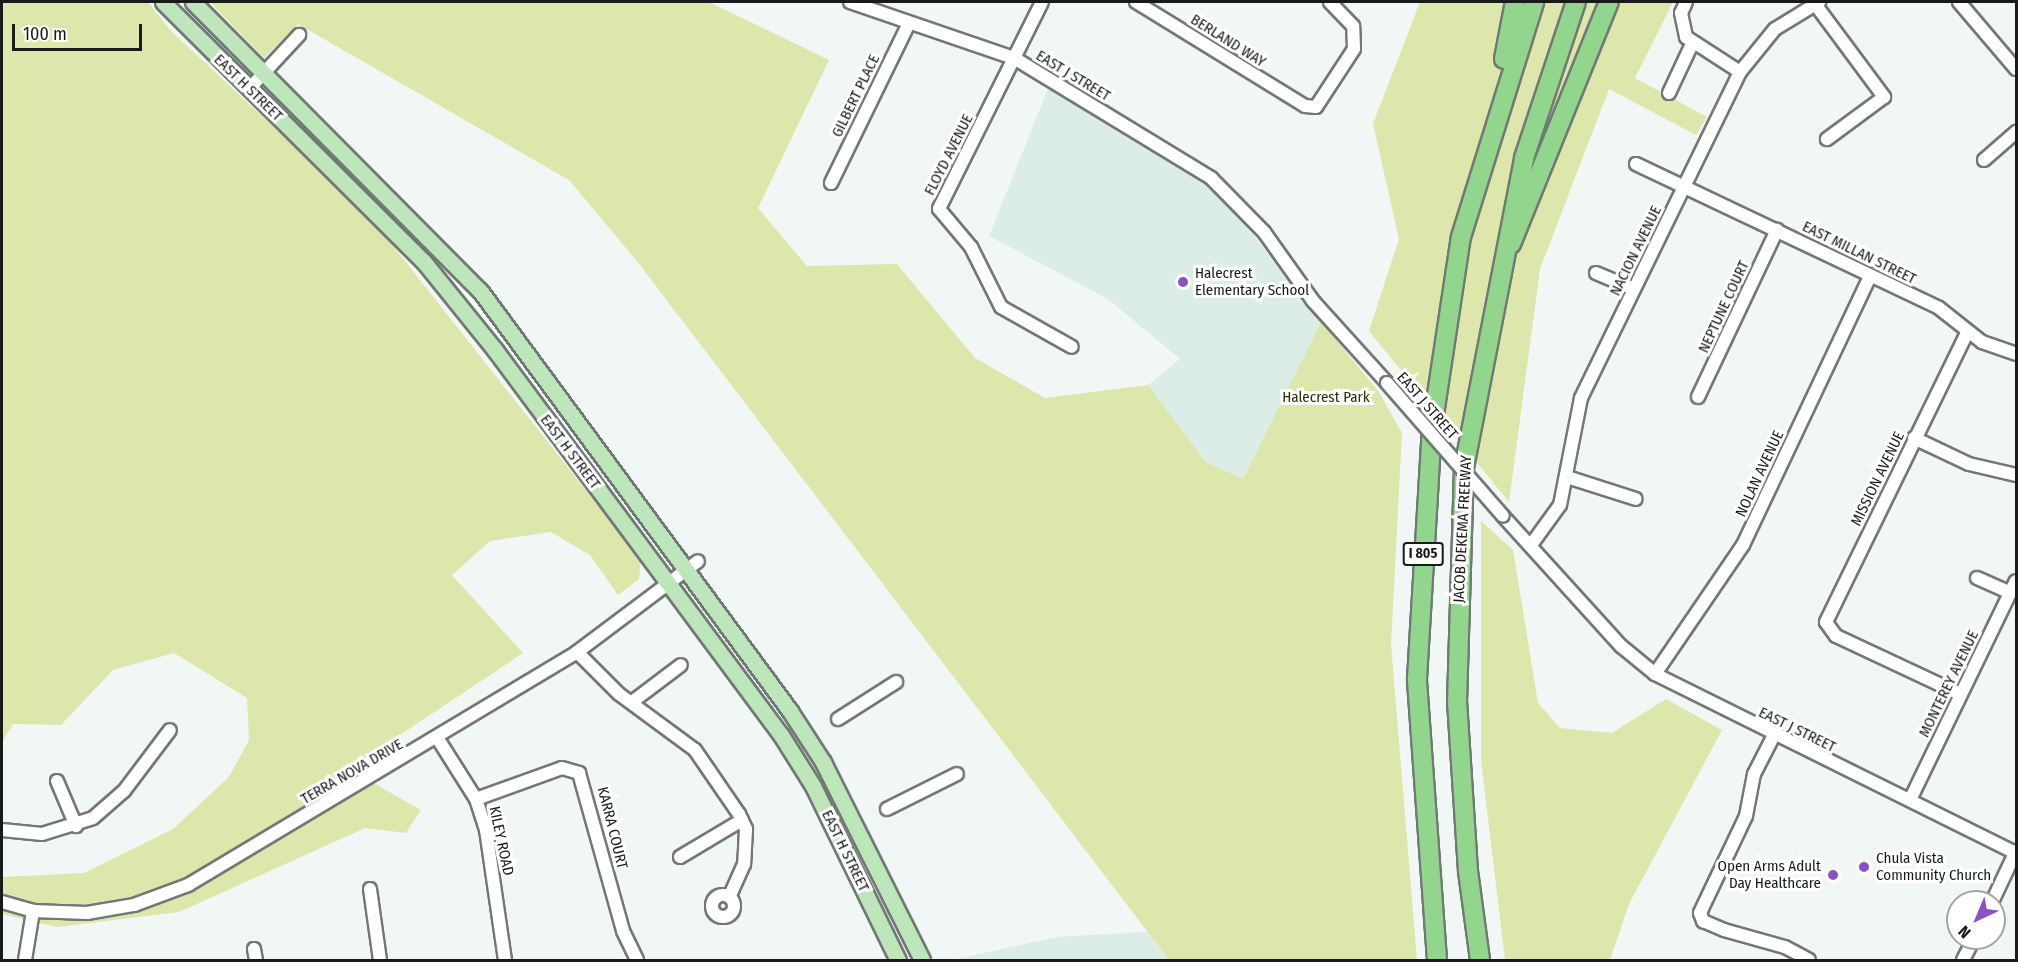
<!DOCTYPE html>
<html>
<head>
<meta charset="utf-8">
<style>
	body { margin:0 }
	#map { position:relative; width:2018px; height:962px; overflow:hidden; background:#f0f7f4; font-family:"Fira Sans Condensed",sans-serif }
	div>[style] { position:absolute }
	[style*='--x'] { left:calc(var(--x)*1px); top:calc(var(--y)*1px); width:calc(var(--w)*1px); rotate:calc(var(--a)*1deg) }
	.built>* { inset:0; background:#dcece6 }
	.green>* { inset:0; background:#dde7ab }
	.roads { filter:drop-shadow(2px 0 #727876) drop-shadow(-2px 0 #727876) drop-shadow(0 2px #727876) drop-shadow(0 -2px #727876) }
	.minor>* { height:12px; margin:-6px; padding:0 6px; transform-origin:6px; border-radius:6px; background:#fff }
	.minor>.ring { margin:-6px; padding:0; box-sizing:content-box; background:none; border:12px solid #fff; border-radius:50% }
	.major>* { height:15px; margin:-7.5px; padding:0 7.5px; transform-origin:7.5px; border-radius:7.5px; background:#bde6ba }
	.highway>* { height:18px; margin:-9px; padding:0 9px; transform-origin:9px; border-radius:9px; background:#91d68c }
	.bridges { filter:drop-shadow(2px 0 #727876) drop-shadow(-2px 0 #727876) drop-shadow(0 2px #727876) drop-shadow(0 -2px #727876) }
	.minor-bridge>* { height:12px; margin:-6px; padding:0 6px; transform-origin:6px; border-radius:6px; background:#fff }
	.dots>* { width:16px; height:16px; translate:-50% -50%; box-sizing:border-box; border:3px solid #fff; border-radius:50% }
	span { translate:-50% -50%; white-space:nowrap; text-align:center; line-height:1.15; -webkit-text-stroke:6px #fff; paint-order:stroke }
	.shield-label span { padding:2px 4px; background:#fff; border:2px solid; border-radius:4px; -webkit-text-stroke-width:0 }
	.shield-label { font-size:14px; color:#191b1a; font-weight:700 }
	.street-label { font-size:15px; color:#191b1a }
	.poi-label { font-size:15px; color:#191b1a }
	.left { translate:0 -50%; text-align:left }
	.right { translate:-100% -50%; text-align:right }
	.park-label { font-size:15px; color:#2a2f05 }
	.frame { position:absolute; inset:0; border:3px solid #191b1a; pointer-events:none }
	.north { position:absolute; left:1946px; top:890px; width:60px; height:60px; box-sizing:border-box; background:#fff; border:2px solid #a3a4a3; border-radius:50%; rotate:224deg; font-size:16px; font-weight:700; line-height:24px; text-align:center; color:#191b1a }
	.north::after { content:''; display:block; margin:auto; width:21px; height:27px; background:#8a50c6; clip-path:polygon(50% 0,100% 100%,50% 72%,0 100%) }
	.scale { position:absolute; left:12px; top:24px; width:130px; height:27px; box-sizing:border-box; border:3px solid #191b1a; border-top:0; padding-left:8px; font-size:18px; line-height:21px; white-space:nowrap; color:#191b1a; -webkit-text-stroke:4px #fff; paint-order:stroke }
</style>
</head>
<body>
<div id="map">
	<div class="built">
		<div style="clip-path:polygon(1048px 89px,1176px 163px,1231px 206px,1321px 322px,1244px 480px,1206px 462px,1148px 385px,1180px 359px,1108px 299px,989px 236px)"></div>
		<div style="clip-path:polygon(1147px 932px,1169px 960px,952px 960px,1057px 937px)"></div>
	</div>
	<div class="green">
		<div style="clip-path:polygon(2px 2px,148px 2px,171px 31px,371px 218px,641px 560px,639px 579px,618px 595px,590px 555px,551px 532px,490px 541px,452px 575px,523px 653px,349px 769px,421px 810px,406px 833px,365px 828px,179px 912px,57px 927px,2px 914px,2px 877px,84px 873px,173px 829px,229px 777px,249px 740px,247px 698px,174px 653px,113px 670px,61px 725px,13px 724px,2px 742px)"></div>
		<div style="clip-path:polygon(210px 2px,709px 2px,829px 60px,758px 208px,807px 266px,897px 264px,975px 358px,1045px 398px,1148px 385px,1206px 462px,1243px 479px,1321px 322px,1379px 392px,1402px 433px,1391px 644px,1417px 960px,1169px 960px,640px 265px,569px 180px,298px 24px,264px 58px)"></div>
		<div style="clip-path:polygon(1420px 2px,1673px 2px,1635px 78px,1707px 117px,1696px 135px,1609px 89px,1540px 269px,1509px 502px,1369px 331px,1399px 239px,1373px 124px)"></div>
		<div style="clip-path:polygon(1481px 521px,1513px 550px,1538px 703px,1560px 728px,1612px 733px,1666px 699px,1722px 730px,1629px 904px,1610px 960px,1505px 960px,1481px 760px)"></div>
	</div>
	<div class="roads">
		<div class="minor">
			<div style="--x:850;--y:2;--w:173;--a:18.9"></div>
			<div style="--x:1014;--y:58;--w:231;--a:31.3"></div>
			<div style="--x:1211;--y:178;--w:76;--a:45.5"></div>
			<div style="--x:1264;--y:232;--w:85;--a:54.6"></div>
			<div style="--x:1313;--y:301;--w:110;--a:47.9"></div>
			<div style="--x:1042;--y:2;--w:231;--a:116.5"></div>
			<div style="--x:939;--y:209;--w:50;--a:49.9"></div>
			<div style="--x:971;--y:247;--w:67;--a:63.4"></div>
			<div style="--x:1001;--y:307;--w:81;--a:29.4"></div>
			<div style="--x:1136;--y:2;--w:198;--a:31.6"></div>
			<div style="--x:1305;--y:106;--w:11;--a:5"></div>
			<div style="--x:1316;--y:107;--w:69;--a:-56.8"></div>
			<div style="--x:1354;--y:49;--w:23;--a:-92"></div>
			<div style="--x:1353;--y:26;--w:33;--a:-134"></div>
			<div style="--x:1686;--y:2;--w:12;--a:114"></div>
			<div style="--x:1681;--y:13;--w:25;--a:78"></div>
			<div style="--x:1686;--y:37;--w:64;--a:32.9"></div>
			<div style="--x:1959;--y:2;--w:88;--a:49.6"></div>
			<div style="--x:1815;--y:4;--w:116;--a:53.4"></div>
			<div style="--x:1884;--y:97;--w:71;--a:143.6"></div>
			<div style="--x:249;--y:89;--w:74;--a:-47.2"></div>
			<div style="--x:1669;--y:93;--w:54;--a:-64.9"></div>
			<div style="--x:1984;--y:160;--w:43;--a:-41.2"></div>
			<div style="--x:1636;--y:164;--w:335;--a:25.4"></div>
			<div style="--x:1939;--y:308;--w:55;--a:38.3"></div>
			<div style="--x:1982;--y:342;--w:36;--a:19"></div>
			<div style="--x:831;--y:183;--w:178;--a:-64"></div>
			<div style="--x:1596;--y:273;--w:41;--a:22.8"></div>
			<div style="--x:1698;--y:397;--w:185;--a:-64.7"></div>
			<div style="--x:1914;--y:438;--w:61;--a:25.3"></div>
			<div style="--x:1969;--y:464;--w:48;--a:13.2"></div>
			<div style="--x:1567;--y:477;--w:72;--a:17.7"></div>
			<div style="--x:1503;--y:516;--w:176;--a:47.8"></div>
			<div style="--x:1621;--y:646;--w:44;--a:39.5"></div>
			<div style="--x:1655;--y:674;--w:403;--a:26.4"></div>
			<div style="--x:1531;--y:545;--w:49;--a:-54.1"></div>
			<div style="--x:1560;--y:505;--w:109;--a:-78.9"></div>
			<div style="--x:1581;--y:398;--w:363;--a:-64"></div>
			<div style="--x:1740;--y:72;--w:55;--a:-50.9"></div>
			<div style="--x:1775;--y:29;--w:52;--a:-31.5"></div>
			<div style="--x:1977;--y:578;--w:36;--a:24"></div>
			<div style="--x:577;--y:652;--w:59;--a:45"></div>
			<div style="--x:619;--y:694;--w:94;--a:36.4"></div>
			<div style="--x:695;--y:750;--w:78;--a:55.5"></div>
			<div style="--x:739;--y:814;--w:17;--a:65"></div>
			<div style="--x:746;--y:829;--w:35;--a:93"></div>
			<div style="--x:744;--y:864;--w:36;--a:114"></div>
			<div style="--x:1655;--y:674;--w:156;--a:-55.7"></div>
			<div style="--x:1743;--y:545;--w:297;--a:-64.7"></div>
			<div style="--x:1960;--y:694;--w:137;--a:-154.9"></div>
			<div style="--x:1836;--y:636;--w:17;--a:-126"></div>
			<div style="--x:1826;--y:622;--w:322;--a:-64"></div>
			<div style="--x:632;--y:702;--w:61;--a:-37.1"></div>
			<div style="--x:838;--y:719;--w:69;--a:-32.5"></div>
			<div style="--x:1774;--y:735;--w:44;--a:117.1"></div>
			<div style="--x:1754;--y:774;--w:43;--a:100.8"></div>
			<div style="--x:1746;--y:816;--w:107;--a:115.4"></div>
			<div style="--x:1700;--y:913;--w:9;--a:69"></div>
			<div style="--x:1703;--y:921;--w:23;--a:23"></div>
			<div style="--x:1724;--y:930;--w:63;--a:15.6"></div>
			<div style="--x:1785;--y:947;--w:27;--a:28"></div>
			<div style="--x:438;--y:739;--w:71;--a:57.7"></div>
			<div style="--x:476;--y:799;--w:33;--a:72"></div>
			<div style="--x:486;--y:830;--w:131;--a:81.7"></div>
			<div style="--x:57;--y:781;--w:49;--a:67.1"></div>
			<div style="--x:476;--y:799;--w:91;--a:-19.8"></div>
			<div style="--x:562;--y:768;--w:18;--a:16"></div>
			<div style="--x:579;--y:773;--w:164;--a:74.4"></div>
			<div style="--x:623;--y:931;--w:32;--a:64"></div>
			<div style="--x:1910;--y:800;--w:243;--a:-64.2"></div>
			<div style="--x:887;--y:809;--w:78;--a:-26.6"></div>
			<div style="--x:2;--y:830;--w:40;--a:5.7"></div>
			<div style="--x:42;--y:834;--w:53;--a:-17.4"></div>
			<div style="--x:93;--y:818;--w:41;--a:-41.1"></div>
			<div style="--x:124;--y:791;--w:76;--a:-53"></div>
			<div style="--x:680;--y:857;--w:72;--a:-30.8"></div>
			<div style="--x:370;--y:889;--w:72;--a:82"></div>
			<div class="ring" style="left:712px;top:895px;width:10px;height:10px"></div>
			<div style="--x:2;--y:902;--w:32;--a:16"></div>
			<div style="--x:33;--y:911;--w:54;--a:2.1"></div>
			<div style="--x:87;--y:913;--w:48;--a:-9.7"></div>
			<div style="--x:134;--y:905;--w:58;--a:-20.3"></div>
			<div style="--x:188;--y:885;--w:453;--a:-30.9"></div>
			<div style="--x:577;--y:652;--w:151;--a:-36.9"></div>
			<div style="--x:1992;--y:902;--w:56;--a:-64.8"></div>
			<div style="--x:254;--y:949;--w:11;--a:80"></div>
			<div style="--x:25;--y:960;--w:50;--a:-80.7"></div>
			<div style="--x:1963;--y:960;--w:25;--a:-63"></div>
		</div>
		<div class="major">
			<div style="--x:163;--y:2;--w:368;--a:44.9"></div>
			<div style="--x:424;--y:262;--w:113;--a:51.1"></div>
			<div style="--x:495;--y:350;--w:480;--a:53.4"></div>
			<div style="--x:781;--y:735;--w:60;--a:57.9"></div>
			<div style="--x:813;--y:786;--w:194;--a:64"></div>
			<div style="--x:193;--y:2;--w:409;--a:45.2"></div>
			<div style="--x:481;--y:292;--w:521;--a:53.59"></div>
			<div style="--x:790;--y:711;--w:61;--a:57.1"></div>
			<div style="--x:823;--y:762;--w:221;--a:63.4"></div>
		</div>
		<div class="highway">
			<div style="--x:1504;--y:59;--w:58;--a:-79.1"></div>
			<div style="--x:1511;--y:244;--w:261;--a:-68"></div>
			<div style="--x:1437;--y:960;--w:282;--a:-94.1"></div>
			<div style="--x:1417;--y:679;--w:251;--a:-86.6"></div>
			<div style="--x:1432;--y:428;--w:193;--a:-81.4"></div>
			<div style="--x:1461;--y:237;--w:246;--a:-72.7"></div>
			<div style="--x:1480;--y:960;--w:90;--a:-97.7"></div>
			<div style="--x:1468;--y:871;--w:168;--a:-93.7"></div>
			<div style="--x:1457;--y:703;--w:235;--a:-88.3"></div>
			<div style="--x:1464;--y:468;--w:316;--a:-79"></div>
			<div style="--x:1524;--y:158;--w:164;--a:-71.6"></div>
		</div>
	</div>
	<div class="bridges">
		<div class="minor-bridge">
			<div style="--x:1387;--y:383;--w:176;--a:48.9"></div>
		</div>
	</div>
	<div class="dots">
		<div style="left:1183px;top:282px;background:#8a50c6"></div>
		<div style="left:1864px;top:867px;background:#8a50c6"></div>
		<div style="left:1833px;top:875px;background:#8a50c6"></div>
	</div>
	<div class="shield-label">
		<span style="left:1423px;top:554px">I 805</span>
	</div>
	<div class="street-label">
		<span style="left:1228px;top:41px;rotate:32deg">BERLAND WAY</span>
		<span style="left:1073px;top:76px;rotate:31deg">EAST J STREET</span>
		<span style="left:248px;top:88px;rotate:44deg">EAST H STREET</span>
		<span style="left:856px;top:96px;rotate:-64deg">GILBERT PLACE</span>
		<span style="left:949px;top:155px;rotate:-63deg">FLOYD AVENUE</span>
		<span style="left:1636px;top:251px;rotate:-64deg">NACION AVENUE</span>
		<span style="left:1859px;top:253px;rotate:26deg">EAST MILLAN STREET</span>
		<span style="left:1724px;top:307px;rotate:-65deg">NEPTUNE COURT</span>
		<span style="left:1427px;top:406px;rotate:49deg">EAST J STREET</span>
		<span style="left:570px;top:452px;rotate:53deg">EAST H STREET</span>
		<span style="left:1760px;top:474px;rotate:-65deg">NOLAN AVENUE</span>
		<span style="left:1878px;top:479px;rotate:-64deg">MISSION AVENUE</span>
		<span style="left:1463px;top:529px;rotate:-87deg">JACOB DEKEMA FREEWAY</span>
		<span style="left:1949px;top:684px;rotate:-64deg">MONTEREY AVENUE</span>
		<span style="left:1797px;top:730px;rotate:26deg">EAST J STREET</span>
		<span style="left:352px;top:772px;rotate:-30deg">TERRA NOVA DRIVE</span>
		<span style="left:612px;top:828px;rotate:76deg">KARRA COURT</span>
		<span style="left:501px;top:841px;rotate:78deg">KILEY ROAD</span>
		<span style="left:845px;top:851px;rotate:64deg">EAST H STREET</span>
	</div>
	<div class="poi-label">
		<span class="left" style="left:1195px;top:282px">Halecrest<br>Elementary School</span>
		<span class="left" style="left:1876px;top:867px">Chula Vista<br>Community Church</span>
		<span class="right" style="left:1821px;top:875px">Open Arms Adult<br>Day Healthcare</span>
	</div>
	<div class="park-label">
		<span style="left:1326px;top:398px">Halecrest Park</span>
	</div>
	<div class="frame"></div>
	<div class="north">N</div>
	<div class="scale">100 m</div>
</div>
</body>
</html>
